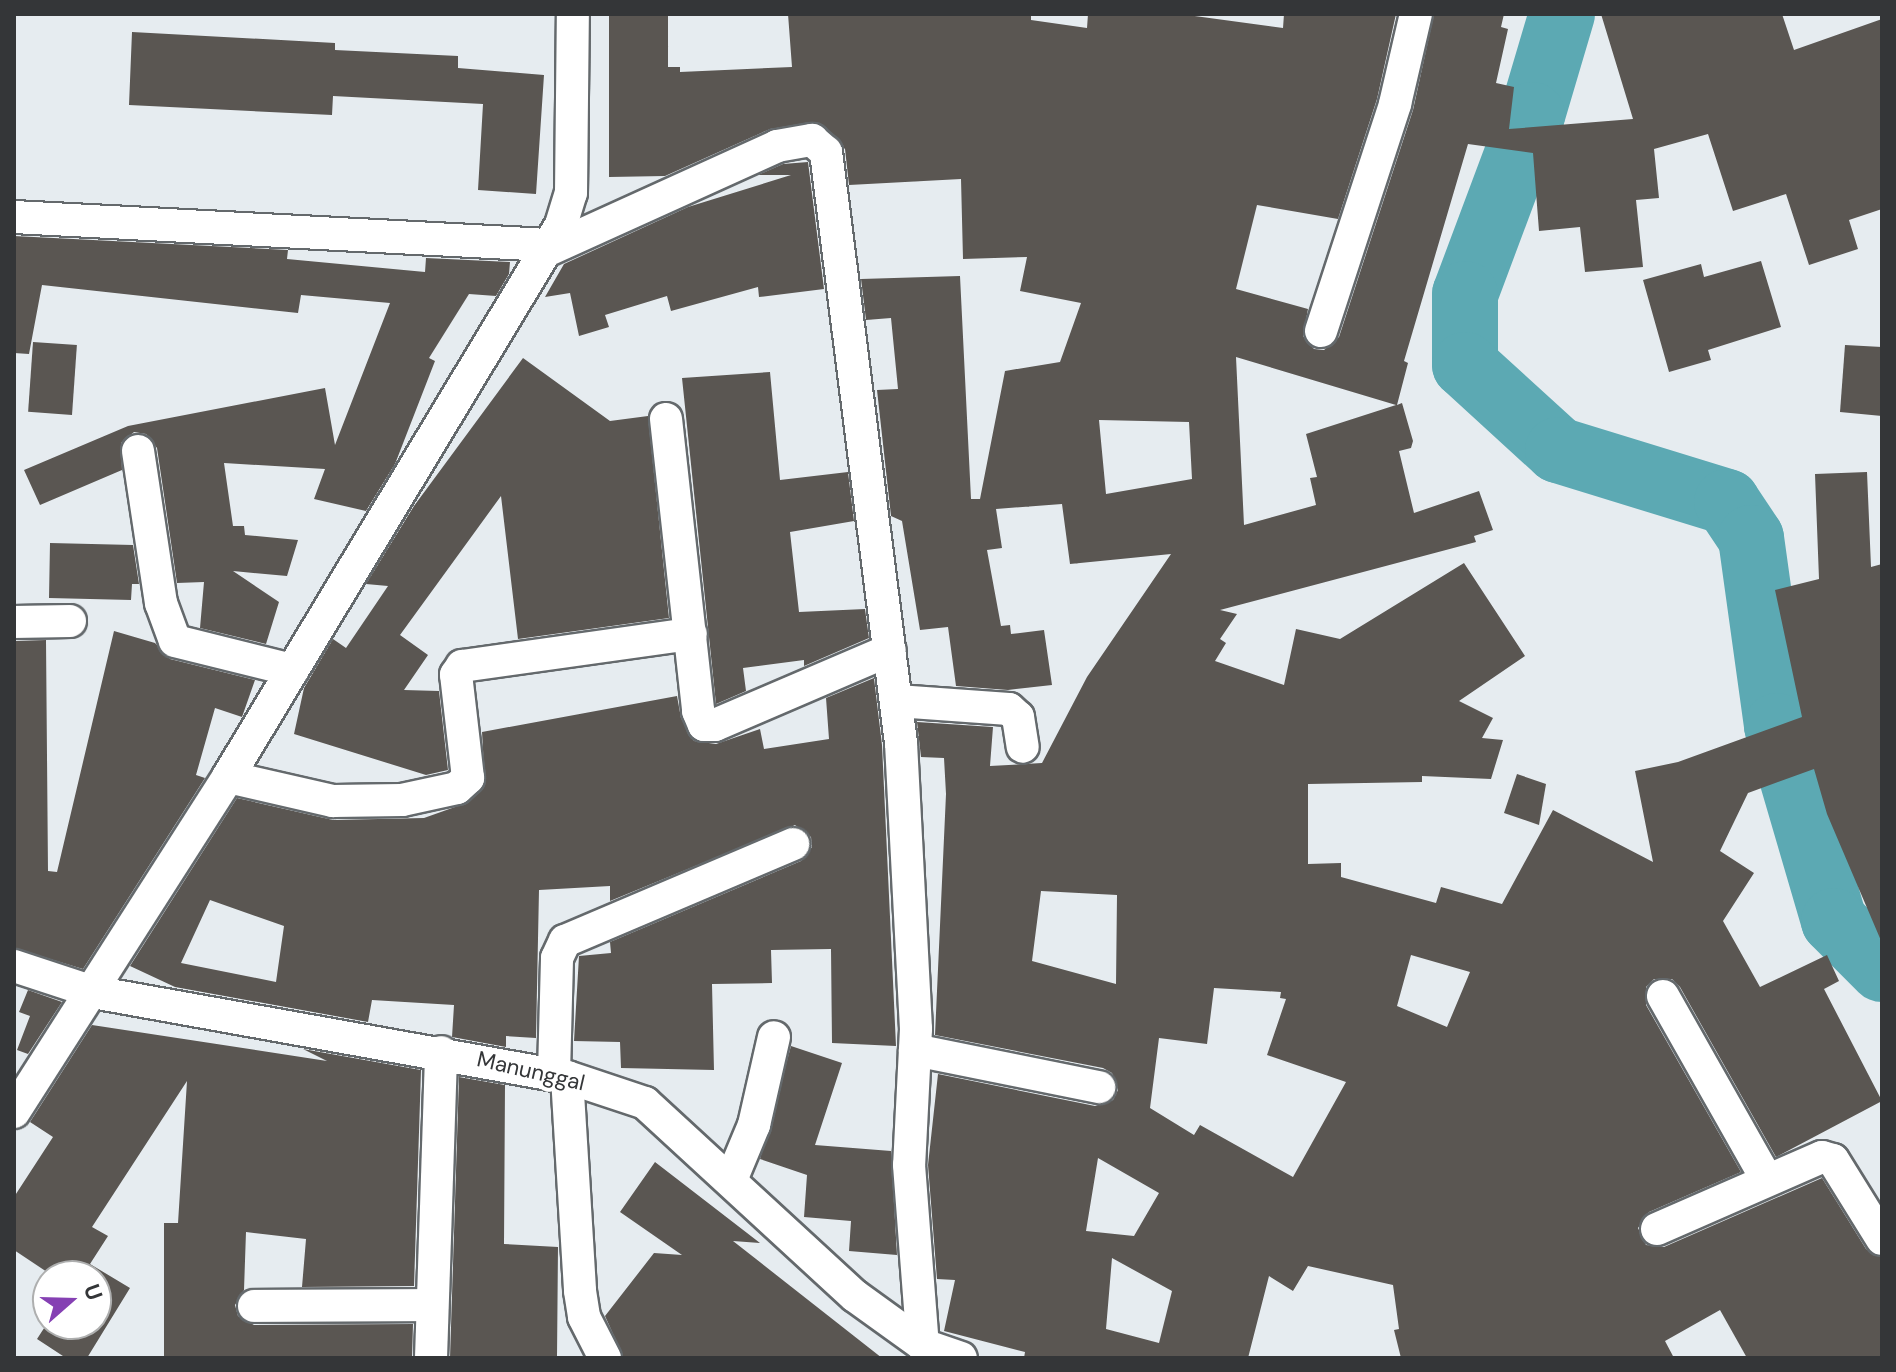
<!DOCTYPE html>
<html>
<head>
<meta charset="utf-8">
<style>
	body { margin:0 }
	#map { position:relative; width:1896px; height:1372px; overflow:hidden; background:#e6ecf0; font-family:"DM Sans",sans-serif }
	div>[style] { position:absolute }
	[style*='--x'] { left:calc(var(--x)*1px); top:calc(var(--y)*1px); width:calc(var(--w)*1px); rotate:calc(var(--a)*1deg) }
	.river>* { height:66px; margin:-33px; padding:0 33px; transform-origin:33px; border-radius:33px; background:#5ca9b3 }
	.building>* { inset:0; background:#5a5652; transform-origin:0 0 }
	.roads { filter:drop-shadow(2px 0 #64696c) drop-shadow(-2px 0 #64696c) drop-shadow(0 2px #64696c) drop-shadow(0 -2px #64696c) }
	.minor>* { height:32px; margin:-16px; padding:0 16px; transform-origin:16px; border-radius:16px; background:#fff }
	span { translate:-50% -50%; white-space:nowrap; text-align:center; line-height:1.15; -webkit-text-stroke:8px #fff; paint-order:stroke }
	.street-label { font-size:22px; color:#343638 }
	.frame { position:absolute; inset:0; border:16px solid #343638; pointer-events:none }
	.north { position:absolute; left:32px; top:1260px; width:80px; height:80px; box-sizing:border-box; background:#fff; border:2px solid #aeafaf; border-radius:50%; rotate:70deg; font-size:22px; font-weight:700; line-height:32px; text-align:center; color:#343638 }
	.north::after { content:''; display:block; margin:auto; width:28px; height:36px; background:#8540b3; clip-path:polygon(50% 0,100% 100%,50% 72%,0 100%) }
</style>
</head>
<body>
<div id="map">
	<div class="river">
		<div style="--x:1562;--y:14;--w:105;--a:106.5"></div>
		<div style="--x:1532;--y:115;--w:191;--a:110.5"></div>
		<div style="--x:1465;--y:294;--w:71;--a:90"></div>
		<div style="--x:1465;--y:365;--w:126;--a:42.4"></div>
		<div style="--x:1558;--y:450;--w:177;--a:17.1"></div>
		<div style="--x:1727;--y:502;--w:43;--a:56.3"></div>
		<div style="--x:1751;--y:538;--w:190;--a:82.1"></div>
		<div style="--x:1777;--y:726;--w:203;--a:73.7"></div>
		<div style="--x:1834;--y:921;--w:68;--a:45"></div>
	</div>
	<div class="building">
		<div style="clip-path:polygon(evenodd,609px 14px,668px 14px,668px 67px,680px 67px,680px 72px,792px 67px,788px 14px,1031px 14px,1031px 20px,1087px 28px,1088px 14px,1180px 14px,1283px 28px,1284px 14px,1396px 14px,1377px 99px,1338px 219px,1257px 205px,1236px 289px,1308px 309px,1303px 336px,1314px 349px,1324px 350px,1339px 337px,1413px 110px,1434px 14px,1504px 14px,1501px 27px,1508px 29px,1496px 83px,1514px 87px,1509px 129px,1633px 119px,1601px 14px,1782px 14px,1794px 50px,1882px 19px,1882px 209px,1849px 220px,1858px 249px,1809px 265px,1786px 194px,1733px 211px,1708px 134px,1654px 149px,1659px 198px,1636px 200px,1643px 267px,1585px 272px,1580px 227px,1539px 231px,1533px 153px,1468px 144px,1404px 361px,1408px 363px,1397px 405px,1402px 403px,1413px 441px,1411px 448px,1399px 451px,1414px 513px,1479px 491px,1493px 530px,1474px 536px,1476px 542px,1220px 610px,1237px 614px,1220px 639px,1226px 643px,1215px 661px,1284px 685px,1296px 629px,1340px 639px,1464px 563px,1525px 656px,1459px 701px,1493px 718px,1482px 738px,1503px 740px,1491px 779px,1422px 776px,1422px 782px,1308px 784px,1308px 864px,1341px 863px,1341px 877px,1436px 903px,1441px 887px,1502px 904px,1553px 810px,1653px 862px,1635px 771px,1678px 762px,1802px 717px,1775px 590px,1819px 579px,1815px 474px,1867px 472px,1871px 567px,1882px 564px,1882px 943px,1827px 814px,1814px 769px,1748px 793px,1720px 851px,1754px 873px,1723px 921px,1760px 987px,1827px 955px,1839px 981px,1824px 989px,1882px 1101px,1776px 1157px,1680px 987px,1672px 979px,1654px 979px,1646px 987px,1646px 1005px,1741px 1172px,1649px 1212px,1638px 1228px,1646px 1245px,1664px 1247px,1822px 1178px,1866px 1249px,1882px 1258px,1882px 1358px,1747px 1358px,1720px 1310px,1665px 1341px,1674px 1358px,1401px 1358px,1394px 1330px,1399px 1329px,1393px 1285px,1308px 1266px,1293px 1291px,1269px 1276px,1248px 1358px,1024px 1358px,1025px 1352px,944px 1331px,955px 1280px,937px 1279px,928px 1165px,938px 1074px,1095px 1106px,1113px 1100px,1118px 1090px,1112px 1073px,1103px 1068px,935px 1035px,946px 794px,944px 758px,921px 757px,917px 722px,993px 727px,990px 766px,1042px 763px,1087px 677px,1171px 554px,1070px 564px,1062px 504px,996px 509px,1002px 548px,987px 550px,1001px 626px,1010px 625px,1011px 634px,1044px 630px,1052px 685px,1008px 690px,956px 686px,948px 627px,920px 630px,902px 521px,891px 516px,877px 390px,898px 389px,891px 318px,866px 320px,861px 279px,960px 276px,971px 499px,980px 499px,1005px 371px,1060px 362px,1081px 303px,1020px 291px,1027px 257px,963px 259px,961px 179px,849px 185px,845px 149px,816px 122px,770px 129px,665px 176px,609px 177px,609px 14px,1236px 357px,1396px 405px,1306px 434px,1317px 477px,1310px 478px,1316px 505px,1244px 525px,1236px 357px,609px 14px,1099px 420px,1189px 422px,1192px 479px,1106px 494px,1099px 420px,609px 14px,1041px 891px,1117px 895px,1116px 984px,1032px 961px,1041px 891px,609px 14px,1411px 955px,1470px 972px,1447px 1027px,1397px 1006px,1411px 955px,609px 14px,1214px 988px,1281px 992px,1280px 998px,1286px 999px,1267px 1055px,1346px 1082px,1293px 1177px,1200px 1125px,1194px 1135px,1150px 1108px,1159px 1038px,1207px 1044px,1214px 988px,609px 14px,1098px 1158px,1159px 1193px,1134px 1236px,1086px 1231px,1098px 1158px,609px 14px,1112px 1258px,1172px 1291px,1159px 1343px,1106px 1329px,1112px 1258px)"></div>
		<div style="clip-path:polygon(132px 32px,335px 43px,335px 50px,458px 56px,458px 68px,544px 75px,536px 194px,478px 190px,483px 104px,333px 96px,332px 115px,129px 105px)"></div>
		<div style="clip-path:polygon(808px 162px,824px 289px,759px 297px,758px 287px,671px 311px,667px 296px,605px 315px,609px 327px,579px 336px,570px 293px,545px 297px,564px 264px,688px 207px,791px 175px,758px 175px,783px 164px)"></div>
		<div style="clip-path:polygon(14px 236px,288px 250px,287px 259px,425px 272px,426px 258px,510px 262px,509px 274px,496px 296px,469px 294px,429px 358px,435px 361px,395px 464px,366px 511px,314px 499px,325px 469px,224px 463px,233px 526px,244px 526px,245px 535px,298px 540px,287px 576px,233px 571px,279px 602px,266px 644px,200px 628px,204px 582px,177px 583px,157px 448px,146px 434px,134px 432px,121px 443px,122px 470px,40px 505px,24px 470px,128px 426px,325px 388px,335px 445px,390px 303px,301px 295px,298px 313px,42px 285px,29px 354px,14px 353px)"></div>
		<div style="clip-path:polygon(1761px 261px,1781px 327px,1708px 350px,1711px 360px,1669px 372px,1643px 280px,1701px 264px,1704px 277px)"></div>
		<div style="left:33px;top:342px;width:44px;height:70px;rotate:4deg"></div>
		<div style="clip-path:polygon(1845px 345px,1882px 347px,1882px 416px,1840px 412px)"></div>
		<div style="clip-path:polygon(523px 358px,610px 421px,648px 416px,669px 618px,518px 639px,501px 496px,400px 635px,428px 655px,404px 690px,439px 691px,448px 770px,426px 775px,294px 734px,304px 688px,333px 639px,346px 648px,388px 586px,366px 584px,414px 506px)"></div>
		<div style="clip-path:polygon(770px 372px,780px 480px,848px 472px,854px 521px,790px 532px,799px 612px,865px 609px,869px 638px,804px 666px,804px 660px,743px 668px,746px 691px,716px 704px,682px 378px)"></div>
		<div style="clip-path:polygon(50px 543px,133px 545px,139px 584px,132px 584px,131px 600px,49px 598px)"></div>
		<div style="clip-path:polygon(114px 631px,155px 643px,170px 659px,255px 680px,242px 717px,215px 708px,196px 775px,205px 778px,83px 969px,14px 948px,14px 641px,46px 640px,48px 871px,57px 872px)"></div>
		<div style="clip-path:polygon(evenodd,874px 678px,882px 745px,896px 1046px,832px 1043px,831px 949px,771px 950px,772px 983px,712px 984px,714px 1070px,621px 1068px,620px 1042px,574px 1041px,579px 956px,611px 953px,610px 942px,801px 861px,812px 847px,811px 837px,795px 825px,610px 901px,610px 886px,539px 890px,536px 1038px,506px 1036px,506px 1047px,452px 1037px,454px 1005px,372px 1000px,368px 1022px,175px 987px,130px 966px,237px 798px,333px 820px,424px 818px,469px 802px,485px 785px,482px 732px,677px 696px,681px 718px,694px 741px,716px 744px,760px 729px,764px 749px,829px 739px,826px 698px,874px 678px,210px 900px,284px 926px,276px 982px,181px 963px,210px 900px)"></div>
		<div style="clip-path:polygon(1517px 774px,1546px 784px,1539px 825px,1504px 813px)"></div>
		<div style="clip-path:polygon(28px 990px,62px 1002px,28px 1054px,17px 1050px,30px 1016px,19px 1012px)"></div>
		<div style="clip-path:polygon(92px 1025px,327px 1061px,303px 1049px,421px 1070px,414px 1286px,302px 1287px,306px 1239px,246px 1232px,244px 1290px,235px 1305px,238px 1316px,254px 1325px,413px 1324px,412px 1358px,164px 1358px,164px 1223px,178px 1223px,187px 1081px,92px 1227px,108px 1236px,90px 1264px,130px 1288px,87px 1358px,66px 1358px,37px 1339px,48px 1322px,96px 1324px,96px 1276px,53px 1276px,14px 1250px,14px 1197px,53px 1137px,30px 1122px)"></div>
		<div style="clip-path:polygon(791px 1046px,842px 1063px,815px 1145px,891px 1151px,897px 1255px,849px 1251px,851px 1221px,804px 1217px,807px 1175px,760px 1159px)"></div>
		<div style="clip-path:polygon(459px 1077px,505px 1085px,504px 1244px,558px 1247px,557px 1358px,450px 1358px)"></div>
		<div style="clip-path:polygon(655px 1162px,760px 1243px,733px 1241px,882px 1358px,624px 1358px,605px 1316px,654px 1253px,682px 1255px,620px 1212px)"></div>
	</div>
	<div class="roads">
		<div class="minor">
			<div style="--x:14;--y:217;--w:536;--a:3"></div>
			<div style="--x:546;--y:251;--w:254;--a:-24.4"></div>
			<div style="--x:777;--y:146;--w:36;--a:-10"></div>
			<div style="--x:812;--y:140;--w:18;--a:41"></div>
			<div style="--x:826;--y:152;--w:596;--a:82.77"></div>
			<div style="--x:901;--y:743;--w:286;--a:87"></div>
			<div style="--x:916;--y:1029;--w:136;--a:92.9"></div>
			<div style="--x:909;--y:1165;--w:181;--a:85.6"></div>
			<div style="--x:1321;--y:331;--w:239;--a:-71.9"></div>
			<div style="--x:1395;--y:104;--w:92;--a:-76.9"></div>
			<div style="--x:666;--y:419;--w:294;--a:83.7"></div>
			<div style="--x:698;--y:711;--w:15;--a:67"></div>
			<div style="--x:704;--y:725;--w:11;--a:0"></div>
			<div style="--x:715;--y:725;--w:190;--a:-23.2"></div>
			<div style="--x:138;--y:451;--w:154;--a:81.4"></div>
			<div style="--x:161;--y:603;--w:40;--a:69.8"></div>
			<div style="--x:175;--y:641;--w:121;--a:13.9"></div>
			<div style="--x:14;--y:622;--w:56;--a:-1"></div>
			<div style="--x:897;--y:701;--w:112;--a:4.1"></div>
			<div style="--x:1009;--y:709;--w:12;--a:42"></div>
			<div style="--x:1018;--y:717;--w:30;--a:81"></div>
			<div style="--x:228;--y:777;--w:108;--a:12.9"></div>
			<div style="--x:333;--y:801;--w:69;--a:-0.8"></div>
			<div style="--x:402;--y:800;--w:56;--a:-12.3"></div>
			<div style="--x:457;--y:788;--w:15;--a:-42"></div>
			<div style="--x:468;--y:778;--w:104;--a:-96.6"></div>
			<div style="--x:456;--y:675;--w:11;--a:-56"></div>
			<div style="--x:462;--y:666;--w:231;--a:-8"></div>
			<div style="--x:14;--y:966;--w:83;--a:18.2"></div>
			<div style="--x:93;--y:992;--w:482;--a:10.2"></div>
			<div style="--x:567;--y:1077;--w:82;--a:18.4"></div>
			<div style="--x:645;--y:1103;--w:285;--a:42.6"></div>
			<div style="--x:855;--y:1296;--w:84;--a:35.8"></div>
			<div style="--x:923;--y:1345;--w:40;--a:18.9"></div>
			<div style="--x:1663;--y:996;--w:211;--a:60.5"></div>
			<div style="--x:915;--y:1050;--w:188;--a:11.4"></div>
			<div style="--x:554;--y:1074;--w:116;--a:-88.5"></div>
			<div style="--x:557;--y:958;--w:19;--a:-65"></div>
			<div style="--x:565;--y:941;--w:248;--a:-23"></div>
			<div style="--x:567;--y:1077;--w:214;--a:86.5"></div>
			<div style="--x:580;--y:1291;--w:26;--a:81"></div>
			<div style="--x:584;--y:1317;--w:46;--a:62.9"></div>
			<div style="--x:14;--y:1112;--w:398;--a:-57.4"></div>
			<div style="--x:228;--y:777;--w:645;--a:-58.9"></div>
			<div style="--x:561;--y:225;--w:34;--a:-73"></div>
			<div style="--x:571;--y:193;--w:179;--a:-89.4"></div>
			<div style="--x:731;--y:1180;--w:60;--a:-67.3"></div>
			<div style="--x:754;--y:1125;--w:90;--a:-77.2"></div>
			<div style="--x:1657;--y:1229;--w:180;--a:-23.6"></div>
			<div style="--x:1822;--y:1157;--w:11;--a:15"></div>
			<div style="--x:1833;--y:1160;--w:93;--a:58.2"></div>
			<div style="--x:254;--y:1306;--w:175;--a:-0.3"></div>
			<div style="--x:431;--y:1358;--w:306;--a:-88.1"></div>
		</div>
	</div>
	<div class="street-label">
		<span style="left:531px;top:1071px;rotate:13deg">Manunggal</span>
	</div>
	<div class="frame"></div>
	<div class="north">U</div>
</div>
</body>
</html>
